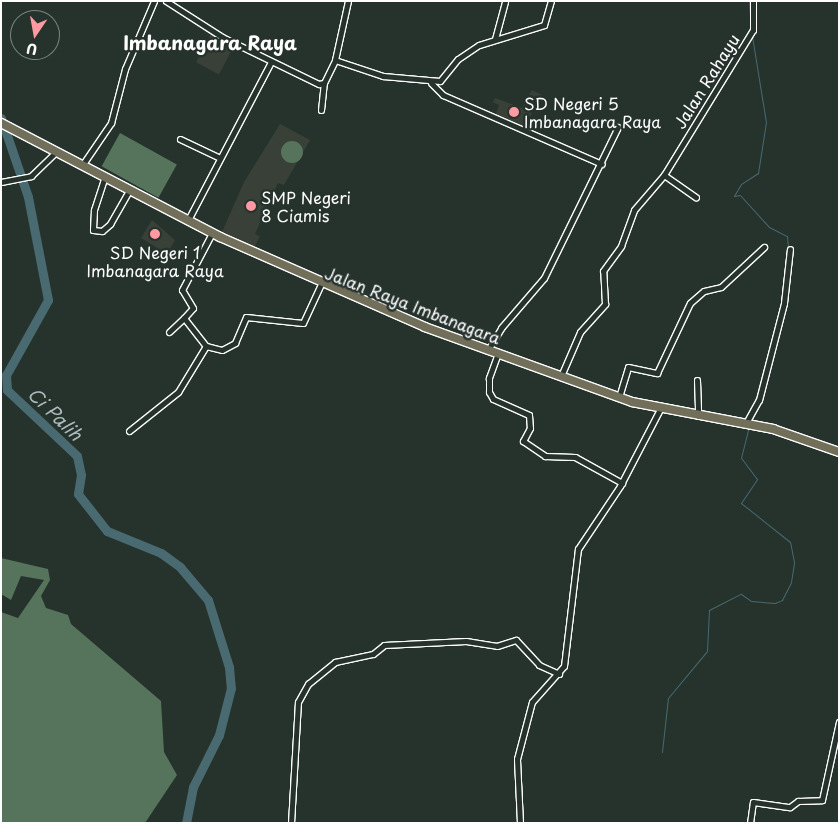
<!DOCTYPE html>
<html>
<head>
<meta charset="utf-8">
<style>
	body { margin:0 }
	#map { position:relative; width:840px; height:824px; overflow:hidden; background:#26332d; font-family:"Playpen Sans",sans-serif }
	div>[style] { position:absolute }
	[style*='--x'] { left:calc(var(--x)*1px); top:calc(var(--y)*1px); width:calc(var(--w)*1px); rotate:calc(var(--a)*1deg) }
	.built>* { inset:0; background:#394037; transform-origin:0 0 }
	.green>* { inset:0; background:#56735b; transform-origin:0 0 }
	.round { border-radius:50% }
	.stream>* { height:1px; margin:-0.5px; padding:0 0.5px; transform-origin:0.5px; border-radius:0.5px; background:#496a70 }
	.river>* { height:9px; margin:-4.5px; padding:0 4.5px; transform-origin:4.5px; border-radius:4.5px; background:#496a70 }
	.roads { filter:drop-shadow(1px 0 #fff) drop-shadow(-1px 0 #fff) drop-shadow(0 1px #fff) drop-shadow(0 -1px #fff) }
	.minor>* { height:5px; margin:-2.5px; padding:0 2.5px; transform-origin:2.5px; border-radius:2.5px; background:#26332d }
	.highway>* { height:8px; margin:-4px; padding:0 4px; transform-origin:4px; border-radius:4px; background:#716e59 }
	.dots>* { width:14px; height:14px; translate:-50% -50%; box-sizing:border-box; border:2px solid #26332d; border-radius:50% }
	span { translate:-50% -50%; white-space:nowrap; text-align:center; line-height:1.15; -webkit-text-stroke:5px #26332d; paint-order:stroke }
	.street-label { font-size:16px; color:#fff }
	.poi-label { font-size:16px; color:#fff }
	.left { translate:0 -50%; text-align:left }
	.water-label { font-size:18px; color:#adbcbf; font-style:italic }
	.quarter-label { font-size:19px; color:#fff; font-weight:700 }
	.frame { position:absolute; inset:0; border:2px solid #fff; pointer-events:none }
	.north { position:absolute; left:10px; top:10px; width:50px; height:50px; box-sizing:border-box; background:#26332d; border:1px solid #7d8581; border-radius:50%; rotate:192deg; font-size:14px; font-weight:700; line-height:20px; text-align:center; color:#fff }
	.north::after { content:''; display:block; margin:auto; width:18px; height:22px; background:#ff9aa2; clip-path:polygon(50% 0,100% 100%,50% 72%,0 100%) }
</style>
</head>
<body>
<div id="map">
	<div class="built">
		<div style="left:211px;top:34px;width:26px;height:32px;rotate:28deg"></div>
		<div style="clip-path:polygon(532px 90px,542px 95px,523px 129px,495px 117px,499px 105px,493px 102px,495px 98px,522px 108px)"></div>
		<div style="clip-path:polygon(280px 124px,310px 140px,284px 185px,278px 183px,255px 234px,260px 236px,254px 248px,222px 232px,244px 182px)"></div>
		<div style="clip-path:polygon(152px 220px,175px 240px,167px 254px,141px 238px)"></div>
	</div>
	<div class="green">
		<div style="left:120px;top:133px;width:65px;height:38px;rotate:29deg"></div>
		<div class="round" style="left:281px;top:141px;width:22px;height:22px"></div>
		<div style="clip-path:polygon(1px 558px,48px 569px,50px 580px,41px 596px,46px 608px,68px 615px,71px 624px,161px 701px,164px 752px,177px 775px,145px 823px,1px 823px,1px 612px,18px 618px,44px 580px,21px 576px,11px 600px,1px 594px)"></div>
	</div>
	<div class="stream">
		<div style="--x:749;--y:1;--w:16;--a:86"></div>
		<div style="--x:752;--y:36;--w:87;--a:80.8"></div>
		<div style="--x:766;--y:122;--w:52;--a:98.9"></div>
		<div style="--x:758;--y:173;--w:20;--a:147"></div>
		<div style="--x:741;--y:184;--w:14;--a:120"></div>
		<div style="--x:734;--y:196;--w:6;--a:-9"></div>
		<div style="--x:740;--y:195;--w:43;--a:47.8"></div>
		<div style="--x:769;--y:227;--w:20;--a:27"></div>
		<div style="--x:787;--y:236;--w:12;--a:85"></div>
		<div style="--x:786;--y:261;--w:9;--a:-84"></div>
		<div style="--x:755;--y:401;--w:93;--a:-75.1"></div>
		<div style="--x:662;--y:752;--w:54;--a:-83.7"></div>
		<div style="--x:668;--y:698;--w:61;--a:-50.3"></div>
		<div style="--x:707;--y:651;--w:41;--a:-87.2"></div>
		<div style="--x:709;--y:610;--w:36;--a:-27"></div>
		<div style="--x:741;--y:594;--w:12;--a:35"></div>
		<div style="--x:751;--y:601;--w:24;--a:5"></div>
		<div style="--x:775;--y:603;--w:8;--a:-23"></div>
		<div style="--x:782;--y:600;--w:20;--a:-63"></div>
		<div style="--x:791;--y:582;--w:20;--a:-81"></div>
		<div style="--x:794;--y:562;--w:20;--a:-101"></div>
		<div style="--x:790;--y:542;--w:63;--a:-141.5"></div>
		<div style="--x:741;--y:503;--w:29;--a:-56"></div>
		<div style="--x:757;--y:479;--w:26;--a:-127"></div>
		<div style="--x:741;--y:458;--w:32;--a:-76"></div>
	</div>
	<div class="river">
		<div style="--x:1;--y:118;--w:83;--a:71.1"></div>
		<div style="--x:28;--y:197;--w:105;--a:79"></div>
		<div style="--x:48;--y:300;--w:86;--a:119.2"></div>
		<div style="--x:6;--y:375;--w:15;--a:86"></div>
		<div style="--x:7;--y:390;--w:96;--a:43.3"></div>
		<div style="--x:77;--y:456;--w:19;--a:78"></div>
		<div style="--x:81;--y:475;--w:19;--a:99"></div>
		<div style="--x:78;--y:494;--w:47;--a:51.9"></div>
		<div style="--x:107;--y:531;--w:58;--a:22.2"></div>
		<div style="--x:161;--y:553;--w:24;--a:36"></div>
		<div style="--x:180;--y:567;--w:43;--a:49.7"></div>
		<div style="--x:208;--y:600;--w:70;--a:72.6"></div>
		<div style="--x:229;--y:667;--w:21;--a:85"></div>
		<div style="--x:231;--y:688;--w:49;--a:104.3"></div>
		<div style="--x:219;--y:735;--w:58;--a:116.6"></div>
		<div style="--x:193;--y:787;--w:37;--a:101"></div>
	</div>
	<div class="roads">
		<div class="minor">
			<div style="--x:166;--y:1;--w:67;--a:32.7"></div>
			<div style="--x:222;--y:37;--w:108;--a:25.9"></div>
			<div style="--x:319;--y:84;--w:5;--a:-11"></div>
			<div style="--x:324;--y:83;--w:25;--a:-64"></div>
			<div style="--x:335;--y:60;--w:51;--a:18.4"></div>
			<div style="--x:383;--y:76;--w:57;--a:5"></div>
			<div style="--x:440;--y:81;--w:28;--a:-51"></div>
			<div style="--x:458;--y:59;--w:25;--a:-34"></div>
			<div style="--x:479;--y:45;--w:68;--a:-17.1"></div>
			<div style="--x:544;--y:25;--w:25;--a:-74"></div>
			<div style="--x:495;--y:39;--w:39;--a:-75"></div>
			<div style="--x:335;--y:60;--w:60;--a:-77.6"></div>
			<div style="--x:431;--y:83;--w:17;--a:45"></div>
			<div style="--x:443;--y:95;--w:173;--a:23.5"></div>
			<div style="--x:321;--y:110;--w:27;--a:-84"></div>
			<div style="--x:180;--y:139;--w:42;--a:25.3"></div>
			<div style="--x:83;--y:164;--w:50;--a:-55.7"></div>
			<div style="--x:111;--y:123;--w:56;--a:-75.5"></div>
			<div style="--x:125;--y:69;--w:74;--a:-66.9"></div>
			<div style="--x:664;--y:175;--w:39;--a:35"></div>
			<div style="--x:105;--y:176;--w:36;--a:108"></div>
			<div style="--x:94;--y:210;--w:20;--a:93"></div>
			<div style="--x:93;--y:230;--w:9;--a:6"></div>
			<div style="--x:102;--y:231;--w:11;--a:-41"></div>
			<div style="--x:110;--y:224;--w:40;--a:-60.3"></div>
			<div style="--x:1;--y:182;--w:31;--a:-11"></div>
			<div style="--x:31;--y:176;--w:36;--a:-44"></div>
			<div style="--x:188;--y:220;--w:178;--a:-62.3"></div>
			<div style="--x:184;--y:318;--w:13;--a:-48"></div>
			<div style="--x:193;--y:308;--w:21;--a:-121"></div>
			<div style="--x:182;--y:290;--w:64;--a:-62.2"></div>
			<div style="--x:169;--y:332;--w:21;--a:-43"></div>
			<div style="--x:184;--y:318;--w:36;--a:52"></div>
			<div style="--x:206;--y:346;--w:16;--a:14"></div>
			<div style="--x:222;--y:350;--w:15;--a:-28"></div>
			<div style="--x:235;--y:343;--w:28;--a:-67"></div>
			<div style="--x:246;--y:317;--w:57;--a:6"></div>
			<div style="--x:303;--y:323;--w:43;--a:-65.2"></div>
			<div style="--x:488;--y:350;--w:26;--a:-59"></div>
			<div style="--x:501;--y:328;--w:66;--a:-49.3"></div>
			<div style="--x:544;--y:278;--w:168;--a:-63.9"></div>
			<div style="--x:498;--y:353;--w:27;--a:110"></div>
			<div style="--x:489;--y:378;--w:14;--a:90"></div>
			<div style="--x:489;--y:392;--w:8;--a:60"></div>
			<div style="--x:493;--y:399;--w:39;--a:24"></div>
			<div style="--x:529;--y:415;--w:13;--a:86"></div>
			<div style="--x:530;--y:428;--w:15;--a:118"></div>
			<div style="--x:523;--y:441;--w:27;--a:34"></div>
			<div style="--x:545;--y:456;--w:30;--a:2"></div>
			<div style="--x:575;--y:457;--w:54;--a:29"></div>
			<div style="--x:561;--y:376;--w:48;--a:-66.6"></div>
			<div style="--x:580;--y:332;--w:38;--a:-48"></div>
			<div style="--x:605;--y:304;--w:33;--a:-93"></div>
			<div style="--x:603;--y:271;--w:31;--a:-54"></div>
			<div style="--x:621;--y:246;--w:38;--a:-70"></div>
			<div style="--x:634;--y:210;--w:46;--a:-49.4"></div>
			<div style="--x:664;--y:175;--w:170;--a:-58.5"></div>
			<div style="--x:753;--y:30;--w:29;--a:-90"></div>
			<div style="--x:697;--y:380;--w:36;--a:88"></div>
			<div style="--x:619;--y:397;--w:31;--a:-73"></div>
			<div style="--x:628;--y:367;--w:30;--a:12"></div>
			<div style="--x:657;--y:373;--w:77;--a:-64.8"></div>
			<div style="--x:690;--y:303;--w:18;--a:-41"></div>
			<div style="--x:704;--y:291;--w:17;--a:-13"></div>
			<div style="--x:721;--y:287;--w:59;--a:-42.9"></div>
			<div style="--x:746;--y:423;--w:26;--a:-61"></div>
			<div style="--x:759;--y:400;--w:100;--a:-75.5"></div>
			<div style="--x:784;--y:303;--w:54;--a:-83.7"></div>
			<div style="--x:129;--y:431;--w:63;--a:-38.5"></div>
			<div style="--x:178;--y:392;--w:54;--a:-58.7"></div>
			<div style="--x:291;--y:823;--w:121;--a:-86.7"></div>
			<div style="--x:298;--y:702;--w:21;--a:-61"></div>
			<div style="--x:308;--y:684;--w:35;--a:-39"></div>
			<div style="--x:335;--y:662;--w:39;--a:-12"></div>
			<div style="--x:373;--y:654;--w:14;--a:-39"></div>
			<div style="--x:384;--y:645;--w:82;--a:-2.8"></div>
			<div style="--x:466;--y:641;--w:31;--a:9"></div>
			<div style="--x:497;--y:646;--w:20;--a:-18"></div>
			<div style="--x:516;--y:640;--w:34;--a:47"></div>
			<div style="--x:539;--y:665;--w:22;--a:24"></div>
			<div style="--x:520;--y:823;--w:64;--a:-92.7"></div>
			<div style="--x:517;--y:759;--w:59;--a:-75.3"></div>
			<div style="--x:532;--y:702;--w:48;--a:-48.4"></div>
			<div style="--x:564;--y:666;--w:118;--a:-83.2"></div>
			<div style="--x:578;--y:549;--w:76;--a:-56.3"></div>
			<div style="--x:620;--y:486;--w:87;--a:-62.5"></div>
			<div style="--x:750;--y:823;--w:21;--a:-82"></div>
			<div style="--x:753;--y:802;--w:37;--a:8"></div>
			<div style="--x:790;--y:807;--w:10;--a:-37"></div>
			<div style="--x:798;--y:801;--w:24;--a:-2"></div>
			<div style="--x:822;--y:800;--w:80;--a:-77.7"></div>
		</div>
		<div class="highway">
			<div style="--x:1;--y:123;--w:247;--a:27.5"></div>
			<div style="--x:220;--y:237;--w:224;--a:23.7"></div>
			<div style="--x:425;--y:327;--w:220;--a:19.9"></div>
			<div style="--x:632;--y:402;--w:144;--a:10.8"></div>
			<div style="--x:773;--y:429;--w:70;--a:19.2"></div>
		</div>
	</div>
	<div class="dots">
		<div style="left:514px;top:112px;background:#ff9aa2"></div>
		<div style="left:251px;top:206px;background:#ff9aa2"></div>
		<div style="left:155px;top:234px;background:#ff9aa2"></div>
	</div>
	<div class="street-label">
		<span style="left:706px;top:81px;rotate:-58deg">Jalan Rahayu</span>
		<span style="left:413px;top:305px;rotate:21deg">Jalan Raya Imbanagara</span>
	</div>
	<div class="poi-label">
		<span class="left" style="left:524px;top:112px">SD Negeri 5<br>Imbanagara Raya</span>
		<span class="left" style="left:261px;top:206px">SMP Negeri<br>8 Ciamis</span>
		<span style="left:155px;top:261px">SD Negeri 1<br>Imbanagara Raya</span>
	</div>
	<div class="water-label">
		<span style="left:55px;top:414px;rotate:44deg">Ci Palih</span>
	</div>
	<div class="quarter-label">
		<span style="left:210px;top:43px">Imbanagara Raya</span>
	</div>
	<div class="frame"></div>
	<div class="north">U</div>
</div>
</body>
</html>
